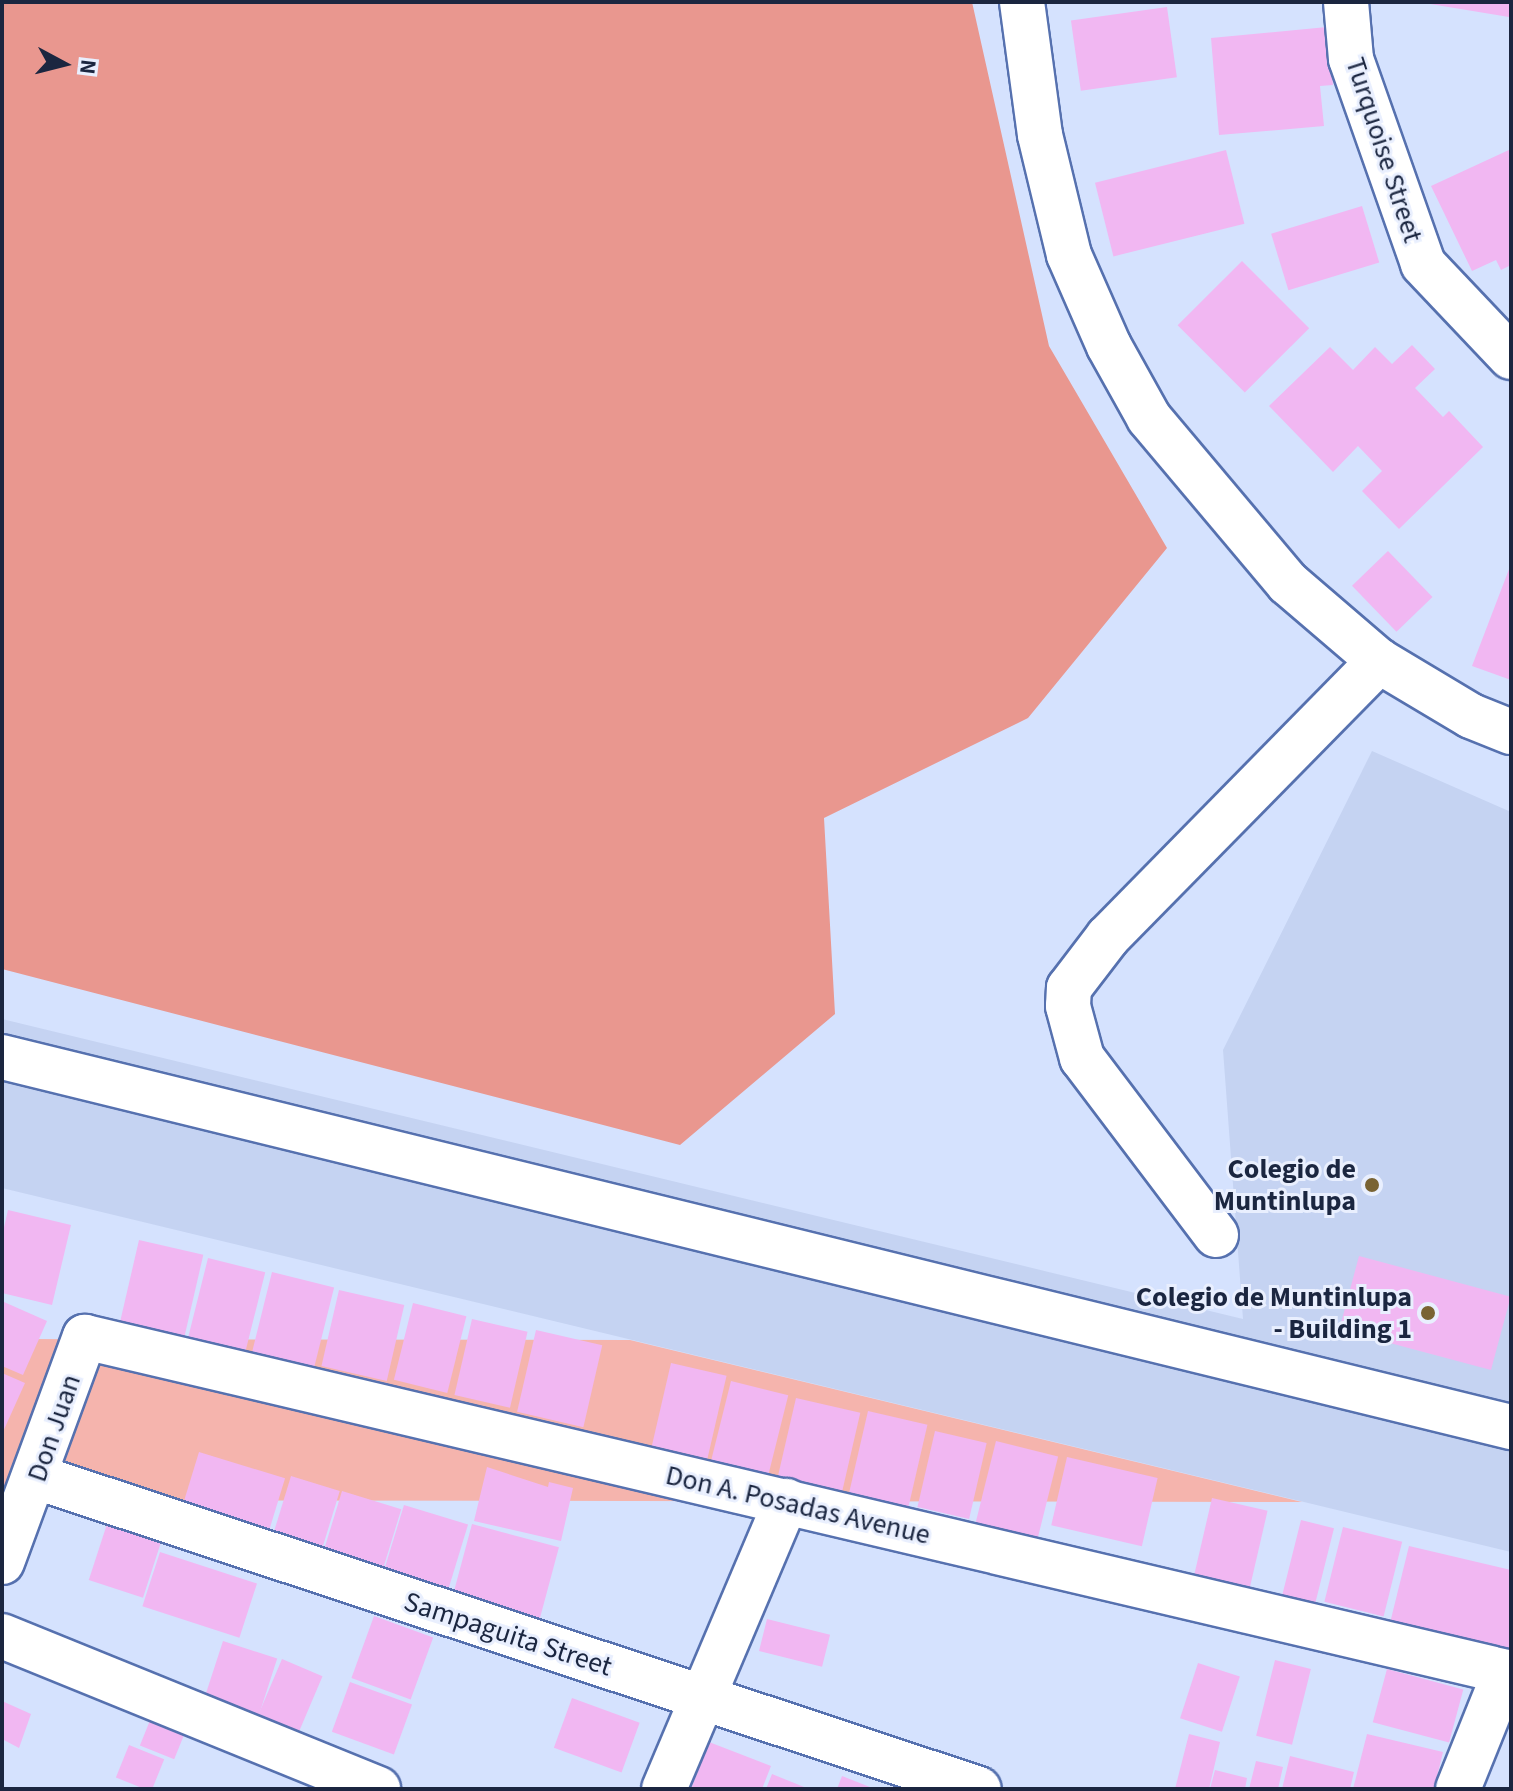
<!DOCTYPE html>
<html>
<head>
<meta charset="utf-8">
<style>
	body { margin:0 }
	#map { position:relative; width:1513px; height:1791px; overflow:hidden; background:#d5e2fe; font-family:"Source Sans 3",sans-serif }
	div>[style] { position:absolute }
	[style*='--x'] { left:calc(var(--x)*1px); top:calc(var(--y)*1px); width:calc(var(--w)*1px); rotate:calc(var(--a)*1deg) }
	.built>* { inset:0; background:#c5d3f2 }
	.green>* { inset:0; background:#f5b4ad }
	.forest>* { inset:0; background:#e9978f }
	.building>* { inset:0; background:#f1b7f2; transform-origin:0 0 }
	.roads { filter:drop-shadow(2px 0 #5671af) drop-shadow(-2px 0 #5671af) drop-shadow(0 2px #5671af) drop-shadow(0 -2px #5671af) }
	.minor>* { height:44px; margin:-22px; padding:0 22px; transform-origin:22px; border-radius:22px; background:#fff }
	.dots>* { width:22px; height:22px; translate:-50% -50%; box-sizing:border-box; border:4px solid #e9effe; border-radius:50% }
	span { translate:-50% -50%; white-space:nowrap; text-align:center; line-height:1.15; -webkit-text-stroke:6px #e9effe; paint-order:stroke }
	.street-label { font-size:28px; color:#1b2640 }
	.poi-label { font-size:28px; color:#1b2640; font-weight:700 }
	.right { translate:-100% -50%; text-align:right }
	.frame { position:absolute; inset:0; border:4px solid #1b2640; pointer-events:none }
	.north { position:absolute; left:24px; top:24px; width:80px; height:80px; -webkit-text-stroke:6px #e9effe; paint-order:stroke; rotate:97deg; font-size:22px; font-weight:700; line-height:32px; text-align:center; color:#1b2640 }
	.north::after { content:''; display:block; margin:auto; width:28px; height:36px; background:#1b2640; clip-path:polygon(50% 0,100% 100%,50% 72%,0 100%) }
</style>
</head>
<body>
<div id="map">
	<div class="built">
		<div style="clip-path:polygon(1372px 751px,1511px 812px,1511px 1552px,2px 1188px,2px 1019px,1243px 1319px,1223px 1050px)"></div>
	</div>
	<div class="green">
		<div style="clip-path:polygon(2px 1339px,630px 1340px,1302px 1502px,2px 1500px)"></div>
	</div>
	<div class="forest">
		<div style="clip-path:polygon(2px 2px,972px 2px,1049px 346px,1167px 548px,1028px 718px,824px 818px,835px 1014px,680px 1145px,2px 969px)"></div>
	</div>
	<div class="building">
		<div style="clip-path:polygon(1418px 2px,1511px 2px,1511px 4px,1509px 17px)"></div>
		<div style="left:1167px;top:7px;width:71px;height:97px;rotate:82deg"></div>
		<div style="clip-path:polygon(1327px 27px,1333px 85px,1320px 86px,1324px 126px,1219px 135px,1211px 38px)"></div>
		<div style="clip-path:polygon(1511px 149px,1511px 265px,1501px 270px,1496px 260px,1472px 271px,1431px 186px)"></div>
		<div style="left:1226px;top:150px;width:76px;height:135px;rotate:76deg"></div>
		<div style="left:1362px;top:206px;width:59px;height:95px;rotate:73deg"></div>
		<div style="left:1242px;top:261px;width:95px;height:91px;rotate:45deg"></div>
		<div style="clip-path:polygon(1412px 345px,1435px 369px,1415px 388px,1443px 417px,1449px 411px,1483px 447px,1399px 529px,1362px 491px,1382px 471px,1358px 446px,1333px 472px,1269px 406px,1330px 347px,1353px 370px,1375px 347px,1392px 364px)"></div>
		<div style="left:1388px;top:551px;width:64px;height:50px;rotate:46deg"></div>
		<div style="clip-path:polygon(1511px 564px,1511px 680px,1472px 666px)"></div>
		<div style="clip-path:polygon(8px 1210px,71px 1225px,52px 1305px,2px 1293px,2px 1236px)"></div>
		<div style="left:139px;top:1240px;width:66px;height:85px;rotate:13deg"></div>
		<div style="left:1359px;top:1256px;width:157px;height:76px;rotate:15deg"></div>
		<div style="left:208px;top:1258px;width:59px;height:82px;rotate:14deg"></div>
		<div style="left:272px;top:1272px;width:64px;height:84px;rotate:14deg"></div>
		<div style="left:339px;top:1290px;width:67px;height:78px;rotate:13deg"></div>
		<div style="clip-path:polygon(4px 1302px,47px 1321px,23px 1375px,2px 1366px)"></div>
		<div style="left:413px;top:1303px;width:55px;height:79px;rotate:14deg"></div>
		<div style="left:472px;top:1319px;width:57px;height:78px;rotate:13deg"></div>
		<div style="left:536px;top:1330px;width:68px;height:84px;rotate:13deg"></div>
		<div style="left:671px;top:1363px;width:57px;height:85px;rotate:13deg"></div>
		<div style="clip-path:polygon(2px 1373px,25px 1383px,2px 1434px)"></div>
		<div style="left:731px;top:1381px;width:59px;height:82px;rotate:14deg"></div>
		<div style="left:796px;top:1398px;width:66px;height:85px;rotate:13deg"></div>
		<div style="left:868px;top:1411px;width:61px;height:86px;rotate:13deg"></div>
		<div style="left:935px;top:1431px;width:53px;height:78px;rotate:13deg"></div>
		<div style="left:996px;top:1441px;width:64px;height:89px;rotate:14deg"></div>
		<div style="left:199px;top:1452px;width:90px;height:61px;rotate:17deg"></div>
		<div style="left:1067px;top:1457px;width:93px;height:70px;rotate:13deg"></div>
		<div style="clip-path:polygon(487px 1467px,548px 1487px,549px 1482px,573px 1488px,561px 1541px,474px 1521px)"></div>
		<div style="left:291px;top:1476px;width:51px;height:68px;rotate:17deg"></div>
		<div style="left:342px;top:1491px;width:62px;height:66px;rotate:17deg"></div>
		<div style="left:1212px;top:1498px;width:57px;height:83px;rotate:13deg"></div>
		<div style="left:404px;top:1505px;width:67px;height:67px;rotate:17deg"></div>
		<div style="left:1301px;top:1520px;width:34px;height:82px;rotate:14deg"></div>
		<div style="left:107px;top:1524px;width:57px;height:59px;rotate:18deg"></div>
		<div style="left:472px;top:1524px;width:90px;height:81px;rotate:15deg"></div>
		<div style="left:1343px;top:1527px;width:61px;height:77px;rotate:14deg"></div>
		<div style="clip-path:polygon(1409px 1546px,1511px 1570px,1511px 1651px,1390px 1623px)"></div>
		<div style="left:160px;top:1552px;width:102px;height:57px;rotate:18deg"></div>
		<div style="left:374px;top:1616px;width:63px;height:66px;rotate:20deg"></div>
		<div style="left:767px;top:1619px;width:65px;height:33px;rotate:14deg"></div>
		<div style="left:223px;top:1641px;width:57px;height:59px;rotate:18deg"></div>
		<div style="left:282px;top:1659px;width:44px;height:63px;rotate:23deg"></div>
		<div style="left:1275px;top:1660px;width:37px;height:78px;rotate:14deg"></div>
		<div style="left:1198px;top:1663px;width:44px;height:58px;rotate:18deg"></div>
		<div style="left:1387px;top:1669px;width:79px;height:55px;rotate:15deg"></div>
		<div style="left:350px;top:1682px;width:66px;height:53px;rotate:20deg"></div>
		<div style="left:572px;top:1698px;width:72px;height:53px;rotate:20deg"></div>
		<div style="clip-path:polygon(2px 1701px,31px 1714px,19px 1748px,2px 1739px)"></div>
		<div style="left:153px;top:1713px;width:37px;height:35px;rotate:22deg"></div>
		<div style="clip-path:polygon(1189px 1734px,1220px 1742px,1209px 1789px,1175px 1789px)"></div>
		<div style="clip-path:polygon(1367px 1734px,1443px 1752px,1434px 1789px,1353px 1789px)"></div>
		<div style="clip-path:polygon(709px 1742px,771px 1766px,762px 1789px,691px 1789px)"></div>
		<div style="left:129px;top:1745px;width:38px;height:35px;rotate:22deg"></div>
		<div style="clip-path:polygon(1290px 1756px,1354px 1772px,1350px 1789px,1282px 1789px)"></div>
		<div style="clip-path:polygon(1256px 1761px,1283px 1767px,1278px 1789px,1249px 1789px)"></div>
		<div style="clip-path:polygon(1215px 1770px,1247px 1778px,1245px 1789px,1210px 1789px)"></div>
		<div style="clip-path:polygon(772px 1774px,809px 1789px,766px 1789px)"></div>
		<div style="clip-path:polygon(842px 1776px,875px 1789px,837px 1789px)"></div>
	</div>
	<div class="roads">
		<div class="minor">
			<div style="--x:1022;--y:2;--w:134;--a:82.3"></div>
			<div style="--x:1040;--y:135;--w:123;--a:76.4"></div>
			<div style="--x:1069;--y:255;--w:99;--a:66.3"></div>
			<div style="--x:1109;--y:346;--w:82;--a:60.9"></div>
			<div style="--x:1149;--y:418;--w:216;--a:49.9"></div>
			<div style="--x:1288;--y:583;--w:120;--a:40.6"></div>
			<div style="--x:1379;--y:661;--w:107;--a:30.9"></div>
			<div style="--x:1471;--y:716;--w:43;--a:21.8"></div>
			<div style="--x:1346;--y:2;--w:57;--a:85"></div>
			<div style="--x:1351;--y:59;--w:217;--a:70.6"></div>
			<div style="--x:1423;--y:264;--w:128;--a:46.6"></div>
			<div style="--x:2;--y:1057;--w:1554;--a:13.78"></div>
			<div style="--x:1216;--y:1235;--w:222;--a:-127.1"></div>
			<div style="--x:1082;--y:1058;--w:54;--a:-105.1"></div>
			<div style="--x:1068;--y:1006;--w:18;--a:-87"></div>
			<div style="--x:1069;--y:988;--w:64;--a:-52.6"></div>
			<div style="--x:1108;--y:937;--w:387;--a:-45.5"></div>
			<div style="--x:37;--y:1477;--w:992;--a:18.33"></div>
			<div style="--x:2;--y:1562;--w:240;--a:-69.8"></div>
			<div style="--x:85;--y:1337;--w:1465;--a:13.26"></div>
			<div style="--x:2;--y:1636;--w:406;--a:22.1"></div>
			<div style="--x:664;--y:1789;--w:313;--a:-67"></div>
			<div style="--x:1458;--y:1789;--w:126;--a:-68.1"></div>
		</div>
	</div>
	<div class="dots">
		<div style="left:1372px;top:1185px;background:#796333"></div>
		<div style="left:1428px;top:1313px;background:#796333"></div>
	</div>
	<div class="street-label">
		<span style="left:1384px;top:150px;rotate:72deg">Turquoise Street</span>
		<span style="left:54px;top:1428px;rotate:-71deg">Don Juan</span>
		<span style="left:798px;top:1505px;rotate:13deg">Don A. Posadas Avenue</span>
		<span style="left:508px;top:1634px;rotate:18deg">Sampaguita Street</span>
	</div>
	<div class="poi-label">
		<span class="right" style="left:1356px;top:1185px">Colegio de<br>Muntinlupa</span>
		<span class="right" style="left:1412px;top:1313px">Colegio de Muntinlupa<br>- Building 1</span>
	</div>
	<div class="frame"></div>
	<div class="north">N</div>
</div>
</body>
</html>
